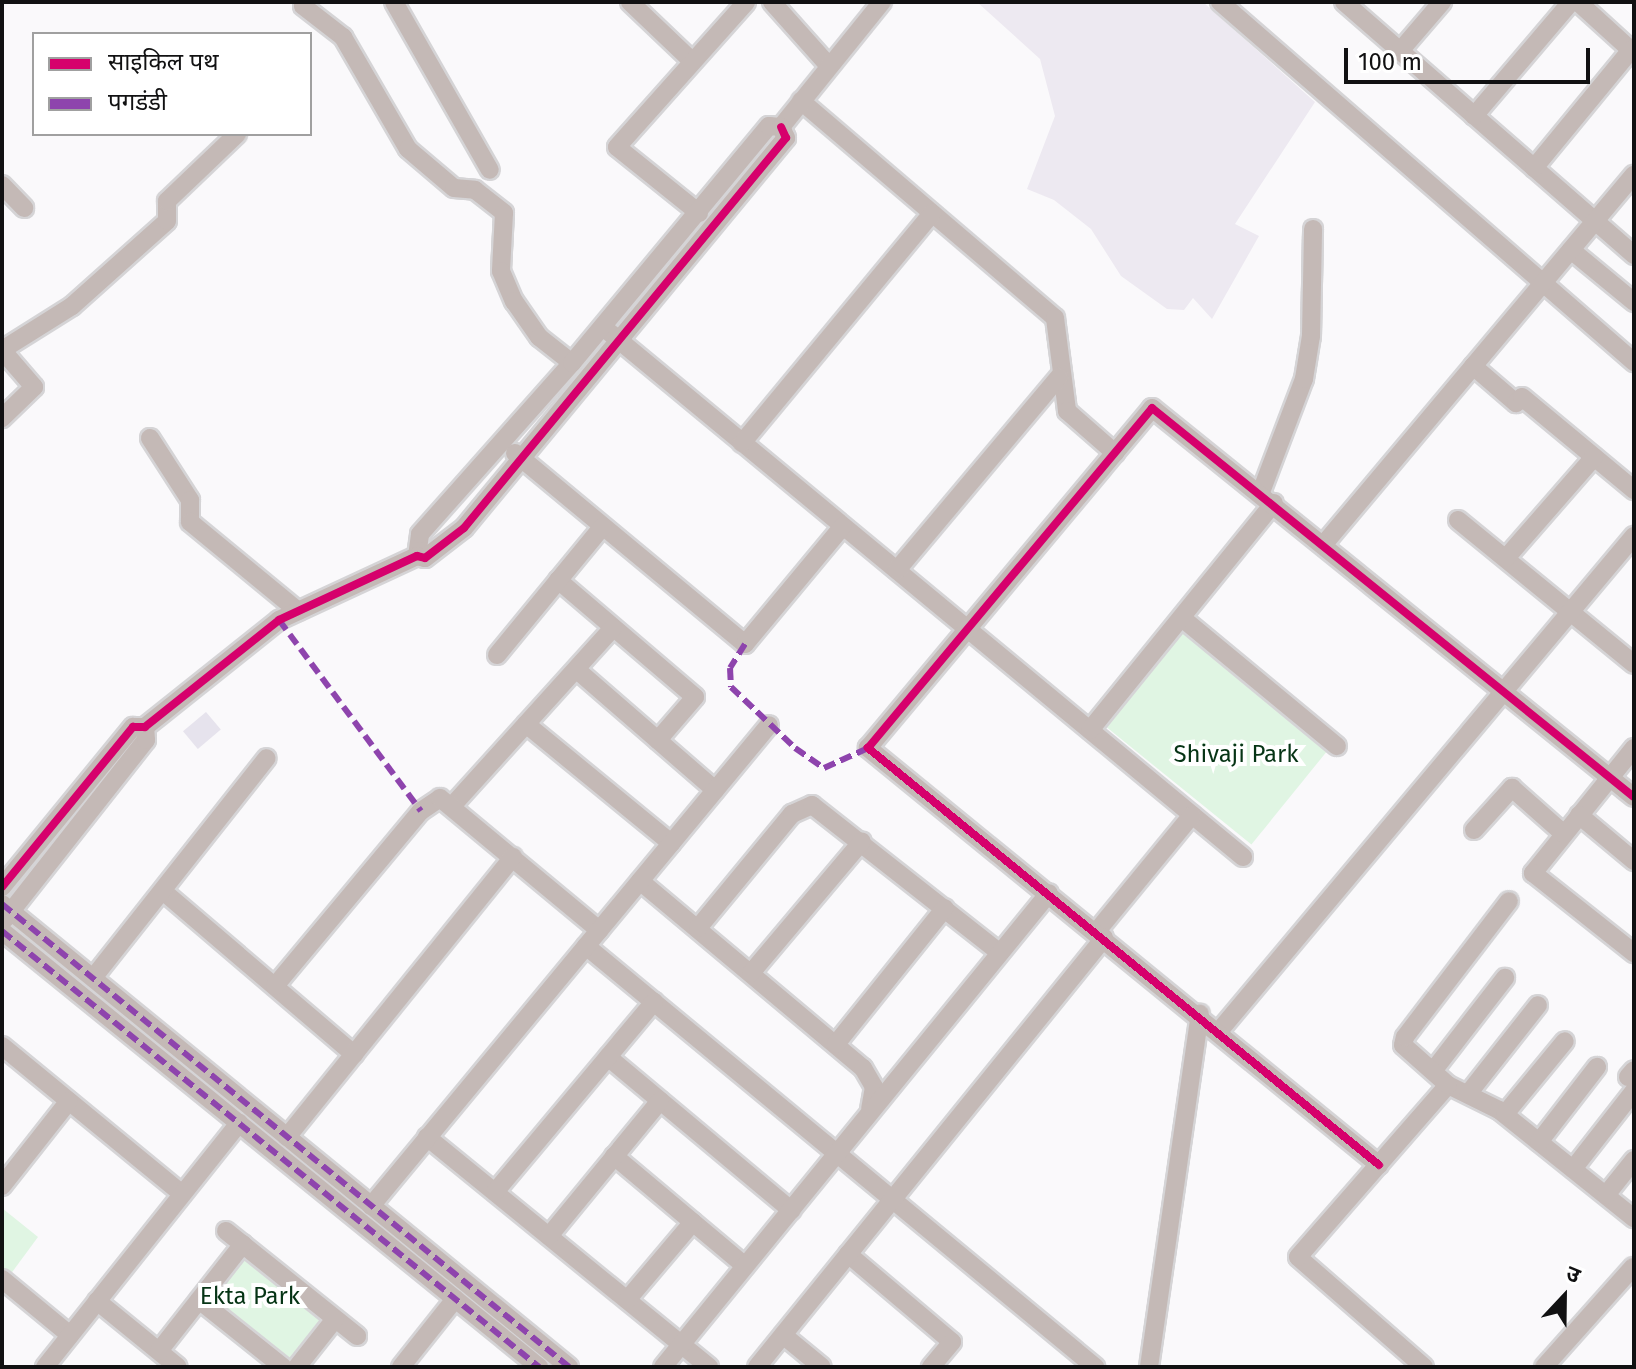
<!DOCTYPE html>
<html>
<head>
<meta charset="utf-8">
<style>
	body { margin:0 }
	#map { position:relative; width:1636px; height:1369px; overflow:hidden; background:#faf9fb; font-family:"Fira Sans","Noto Sans Devanagari",sans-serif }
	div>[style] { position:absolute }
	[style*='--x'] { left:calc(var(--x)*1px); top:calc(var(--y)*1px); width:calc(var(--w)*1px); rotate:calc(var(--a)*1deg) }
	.built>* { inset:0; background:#ede9f1 }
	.green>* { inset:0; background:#e0f5e3; transform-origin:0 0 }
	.building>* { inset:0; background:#e6e3ed; transform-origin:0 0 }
	.roads { filter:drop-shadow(2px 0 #d5d4d6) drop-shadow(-2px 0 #d5d4d6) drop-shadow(0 2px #d5d4d6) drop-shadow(0 -2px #d5d4d6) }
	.minor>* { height:18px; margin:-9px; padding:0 9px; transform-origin:9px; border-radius:9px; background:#c4b9b6 }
	.quiet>* { height:6px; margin-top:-3px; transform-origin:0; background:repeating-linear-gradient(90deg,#8e44ad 0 12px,transparent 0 18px) }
	.cycleway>* { height:8px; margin:-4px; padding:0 4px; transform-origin:4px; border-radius:4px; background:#d6006c }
	span { translate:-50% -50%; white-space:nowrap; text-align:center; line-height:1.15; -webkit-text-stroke:8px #fff; paint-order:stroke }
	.park-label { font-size:24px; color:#063415 }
	.frame { position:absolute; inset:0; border:4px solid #111112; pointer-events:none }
	.legend { position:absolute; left:32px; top:32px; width:280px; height:104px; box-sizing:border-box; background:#fff; border:2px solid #a0a0a0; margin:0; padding:10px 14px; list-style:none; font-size:24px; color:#111112 }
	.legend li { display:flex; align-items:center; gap:16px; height:40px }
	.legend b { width:40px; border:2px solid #a0a0a0 }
	.north { position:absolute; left:1524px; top:1257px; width:80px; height:80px; -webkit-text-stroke:6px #fff; paint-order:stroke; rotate:22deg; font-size:22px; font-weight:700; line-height:32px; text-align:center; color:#111112 }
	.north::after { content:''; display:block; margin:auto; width:28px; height:36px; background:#111112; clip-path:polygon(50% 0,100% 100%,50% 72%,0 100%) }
	.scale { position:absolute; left:1344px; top:48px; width:246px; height:36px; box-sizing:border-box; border:4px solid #111112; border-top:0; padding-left:10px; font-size:24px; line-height:28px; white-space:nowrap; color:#111112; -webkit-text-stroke:6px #fff; paint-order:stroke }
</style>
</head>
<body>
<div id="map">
	<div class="built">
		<div style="clip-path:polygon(977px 2px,1203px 2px,1315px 102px,1235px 224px,1259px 236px,1212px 319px,1193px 298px,1184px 310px,1167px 309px,1121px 276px,1091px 229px,1054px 200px,1027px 189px,1055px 116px,1040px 59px)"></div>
	</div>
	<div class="green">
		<div style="left:1181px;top:628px;width:191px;height:124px;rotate:39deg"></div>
		<div style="clip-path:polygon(2px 1208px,38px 1237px,10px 1275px,2px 1268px)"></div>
		<div style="left:245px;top:1254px;width:106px;height:62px;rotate:39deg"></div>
	</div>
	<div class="building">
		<div style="left:206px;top:712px;width:23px;height:30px;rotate:50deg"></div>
	</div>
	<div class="roads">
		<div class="minor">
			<div style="--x:305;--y:2;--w:4;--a:117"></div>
			<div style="--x:303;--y:6;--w:51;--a:37.8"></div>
			<div style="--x:343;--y:37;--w:129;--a:59.9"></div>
			<div style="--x:408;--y:149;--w:60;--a:40.3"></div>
			<div style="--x:454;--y:188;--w:21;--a:5"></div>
			<div style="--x:475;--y:190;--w:37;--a:38"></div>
			<div style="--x:504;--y:213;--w:58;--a:93"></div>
			<div style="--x:501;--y:271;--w:33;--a:67"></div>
			<div style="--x:514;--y:301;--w:44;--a:55.2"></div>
			<div style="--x:539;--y:337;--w:42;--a:38.2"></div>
			<div style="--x:394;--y:2;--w:193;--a:60.3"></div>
			<div style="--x:630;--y:2;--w:84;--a:43.6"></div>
			<div style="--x:772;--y:2;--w:86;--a:48.3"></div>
			<div style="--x:1220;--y:2;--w:549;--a:41.01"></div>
			<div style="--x:1344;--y:2;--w:385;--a:41.1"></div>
			<div style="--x:1578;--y:2;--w:76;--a:42.3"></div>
			<div style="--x:1400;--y:51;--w:65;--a:-49.4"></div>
			<div style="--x:801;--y:101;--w:334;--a:40.5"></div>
			<div style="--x:1055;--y:318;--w:94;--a:82.6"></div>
			<div style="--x:1067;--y:411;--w:64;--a:41.2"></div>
			<div style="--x:1474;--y:116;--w:150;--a:-49.6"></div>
			<div style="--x:781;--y:127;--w:161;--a:-51.1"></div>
			<div style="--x:1534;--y:168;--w:153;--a:-50.6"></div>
			<div style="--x:2;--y:185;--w:32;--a:46"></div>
			<div style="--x:699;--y:213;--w:105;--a:-141.2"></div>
			<div style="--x:617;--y:147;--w:194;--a:-48.3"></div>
			<div style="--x:1571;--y:250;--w:82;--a:39.5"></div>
			<div style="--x:603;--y:327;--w:831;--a:39.63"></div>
			<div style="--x:2;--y:350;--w:83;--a:-32.2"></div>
			<div style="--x:72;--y:306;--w:127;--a:-41.8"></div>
			<div style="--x:167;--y:221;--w:20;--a:-90"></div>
			<div style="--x:167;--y:201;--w:97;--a:-43.7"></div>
			<div style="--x:2;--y:350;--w:49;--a:49.1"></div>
			<div style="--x:34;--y:387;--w:45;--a:135.9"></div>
			<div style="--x:1473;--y:366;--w:57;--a:40.7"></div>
			<div style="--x:1516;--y:403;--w:8;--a:-45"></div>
			<div style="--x:1522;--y:397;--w:146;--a:39.7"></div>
			<div style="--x:150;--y:438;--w:74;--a:57.2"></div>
			<div style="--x:190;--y:500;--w:22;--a:90"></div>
			<div style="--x:190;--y:522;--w:140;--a:39.5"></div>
			<div style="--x:742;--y:443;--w:298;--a:-50.4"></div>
			<div style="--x:515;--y:453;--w:299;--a:39.7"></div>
			<div style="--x:745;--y:644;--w:153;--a:-50.3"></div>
			<div style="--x:1261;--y:492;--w:121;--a:-69.2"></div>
			<div style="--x:1304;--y:379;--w:44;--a:-80.8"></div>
			<div style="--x:1311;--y:336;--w:107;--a:-88.9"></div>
			<div style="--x:1458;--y:520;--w:227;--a:39.3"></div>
			<div style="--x:1324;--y:544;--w:482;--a:-50"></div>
			<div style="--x:417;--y:556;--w:22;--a:-82"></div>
			<div style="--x:420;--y:534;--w:229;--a:-48.4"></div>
			<div style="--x:572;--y:363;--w:308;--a:-50.3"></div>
			<div style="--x:769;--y:126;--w:12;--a:5"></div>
			<div style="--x:1506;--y:558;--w:134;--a:-48.9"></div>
			<div style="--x:897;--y:570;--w:252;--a:-50"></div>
			<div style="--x:558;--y:580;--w:180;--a:40.5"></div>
			<div style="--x:695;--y:697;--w:57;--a:130.7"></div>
			<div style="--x:1182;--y:618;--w:201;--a:39.6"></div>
			<div style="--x:497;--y:655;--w:166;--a:-50.6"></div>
			<div style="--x:577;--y:670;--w:183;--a:41"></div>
			<div style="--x:526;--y:724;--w:188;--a:39.4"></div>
			<div style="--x:1090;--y:730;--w:292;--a:-51"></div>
			<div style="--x:1634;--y:748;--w:161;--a:128.9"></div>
			<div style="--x:1533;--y:873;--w:129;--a:38.4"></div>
			<div style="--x:452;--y:806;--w:240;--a:-47.9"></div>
			<div style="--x:1579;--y:815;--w:72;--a:39.9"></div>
			<div style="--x:1474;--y:830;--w:57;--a:-47.9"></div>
			<div style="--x:1512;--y:788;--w:69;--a:41.5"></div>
			<div style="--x:640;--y:881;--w:291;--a:40"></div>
			<div style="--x:863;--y:1068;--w:22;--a:60"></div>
			<div style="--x:874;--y:1087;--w:22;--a:100"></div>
			<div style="--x:2;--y:887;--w:207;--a:-50.7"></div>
			<div style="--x:133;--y:727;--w:12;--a:0"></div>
			<div style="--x:145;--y:727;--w:171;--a:-38.6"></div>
			<div style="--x:279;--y:620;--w:152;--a:-24.9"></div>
			<div style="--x:417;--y:556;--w:8;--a:14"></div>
			<div style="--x:425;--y:558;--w:49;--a:-37.6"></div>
			<div style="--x:464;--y:528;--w:506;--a:-50.46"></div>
			<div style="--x:786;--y:138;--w:12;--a:-114"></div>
			<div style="--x:164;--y:892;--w:250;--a:40.5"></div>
			<div style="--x:2;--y:904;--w:732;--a:39.23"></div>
			<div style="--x:5;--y:919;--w:228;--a:-51.8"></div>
			<div style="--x:146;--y:740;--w:13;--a:-94"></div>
			<div style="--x:698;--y:928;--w:148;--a:-50.5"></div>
			<div style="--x:792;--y:814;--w:22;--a:-24"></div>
			<div style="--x:812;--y:805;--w:239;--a:38.2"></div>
			<div style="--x:2;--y:931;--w:692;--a:39.07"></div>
			<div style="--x:1097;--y:931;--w:150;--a:-50.7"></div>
			<div style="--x:586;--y:946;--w:661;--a:39.59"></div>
			<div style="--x:751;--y:973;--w:172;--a:-49.9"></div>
			<div style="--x:93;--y:978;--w:280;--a:-51.7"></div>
			<div style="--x:275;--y:986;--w:228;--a:-50.2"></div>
			<div style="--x:421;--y:811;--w:23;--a:-34"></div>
			<div style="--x:440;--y:798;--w:207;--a:39.7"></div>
			<div style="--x:1220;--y:1030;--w:645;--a:-50.04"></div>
			<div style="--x:836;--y:1044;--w:174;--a:-51.3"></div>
			<div style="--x:2;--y:1046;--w:233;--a:39.4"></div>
			<div style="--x:608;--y:1057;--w:239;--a:39.9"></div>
			<div style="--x:1433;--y:1071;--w:118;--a:-52.3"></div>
			<div style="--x:1628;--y:1077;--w:9;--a:-49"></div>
			<div style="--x:1448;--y:1085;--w:57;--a:26.1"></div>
			<div style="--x:1499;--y:1110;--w:173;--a:38.7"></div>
			<div style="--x:1468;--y:1094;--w:113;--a:-51.8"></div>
			<div style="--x:1505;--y:1114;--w:94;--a:-50.6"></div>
			<div style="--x:287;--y:1137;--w:360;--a:-51.1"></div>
			<div style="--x:427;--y:1137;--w:364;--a:39.2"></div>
			<div style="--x:1539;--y:1142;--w:95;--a:-52.3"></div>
			<div style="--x:614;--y:1156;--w:171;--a:40"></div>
			<div style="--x:1379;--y:1165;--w:660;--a:-140.78"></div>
			<div style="--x:868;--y:748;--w:443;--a:-50.1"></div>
			<div style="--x:1152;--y:408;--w:619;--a:38.91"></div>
			<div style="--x:1573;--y:1169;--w:99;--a:-52"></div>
			<div style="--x:2;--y:1186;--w:108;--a:-51.8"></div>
			<div style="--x:495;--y:1192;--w:248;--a:-50.1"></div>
			<div style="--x:1606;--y:1195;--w:45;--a:-51.3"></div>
			<div style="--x:371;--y:1206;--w:624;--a:-50.39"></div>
			<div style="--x:226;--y:1231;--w:168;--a:38.7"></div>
			<div style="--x:549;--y:1236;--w:175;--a:-50.6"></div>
			<div style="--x:848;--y:1254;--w:136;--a:40.2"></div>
			<div style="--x:952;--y:1342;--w:33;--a:130"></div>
			<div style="--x:2;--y:1279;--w:88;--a:39.5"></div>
			<div style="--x:199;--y:1300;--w:107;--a:38.6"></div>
			<div style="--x:627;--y:1300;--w:102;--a:-49.8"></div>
			<div style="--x:97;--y:1301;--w:104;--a:39.2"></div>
			<div style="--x:783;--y:1335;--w:50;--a:39.4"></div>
			<div style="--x:159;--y:1351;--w:136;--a:-51.9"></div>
			<div style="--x:45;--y:1367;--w:312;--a:-51.5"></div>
			<div style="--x:297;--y:1367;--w:61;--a:-51.6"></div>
			<div style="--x:401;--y:1367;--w:87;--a:-51.5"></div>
			<div style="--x:663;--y:1367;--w:611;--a:-50.84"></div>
			<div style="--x:757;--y:1367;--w:552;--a:-51.03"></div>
			<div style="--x:1149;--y:1367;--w:357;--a:-81.8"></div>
			<div style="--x:1424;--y:1367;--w:167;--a:-138.9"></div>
			<div style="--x:1298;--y:1257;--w:228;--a:-48.9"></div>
			<div style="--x:1448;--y:1085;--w:60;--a:-138.4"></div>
			<div style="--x:1403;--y:1045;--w:8;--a:-76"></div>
			<div style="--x:1405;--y:1037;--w:171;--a:-52.6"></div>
			<div style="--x:1544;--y:1367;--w:134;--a:-48.3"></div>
		</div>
	</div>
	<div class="quiet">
		<div style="--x:279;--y:620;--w:238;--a:53.4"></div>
		<div style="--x:745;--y:644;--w:28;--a:122"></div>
		<div style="--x:730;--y:668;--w:19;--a:87"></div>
		<div style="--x:731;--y:687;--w:88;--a:43.6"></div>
		<div style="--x:795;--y:748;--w:35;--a:35"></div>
		<div style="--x:824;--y:768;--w:48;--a:-24.4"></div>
		<div style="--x:2;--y:904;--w:732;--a:39.23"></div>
		<div style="--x:2;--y:931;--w:692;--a:39.07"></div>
	</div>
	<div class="cycleway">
		<div style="--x:2;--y:887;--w:207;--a:-50.7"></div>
		<div style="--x:133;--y:727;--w:12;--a:0"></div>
		<div style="--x:145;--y:727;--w:171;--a:-38.6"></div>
		<div style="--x:279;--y:620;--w:152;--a:-24.9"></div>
		<div style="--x:417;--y:556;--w:8;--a:14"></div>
		<div style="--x:425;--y:558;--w:49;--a:-37.6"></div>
		<div style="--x:464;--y:528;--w:506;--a:-50.46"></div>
		<div style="--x:786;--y:138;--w:12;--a:-114"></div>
		<div style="--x:1379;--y:1165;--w:660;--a:-140.78"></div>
		<div style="--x:868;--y:748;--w:443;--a:-50.1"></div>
		<div style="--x:1152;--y:408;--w:619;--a:38.91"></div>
	</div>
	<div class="park-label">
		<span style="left:1236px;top:755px">Shivaji Park</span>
		<span style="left:250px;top:1297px">Ekta Park</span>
	</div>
	<div class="frame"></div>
	<ul class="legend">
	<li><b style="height:10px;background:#d6006c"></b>साइकिल पथ</li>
	<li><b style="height:10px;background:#8e44ad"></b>पगडंडी</li>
	</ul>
	<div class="north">उ</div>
	<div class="scale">100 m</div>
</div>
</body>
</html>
